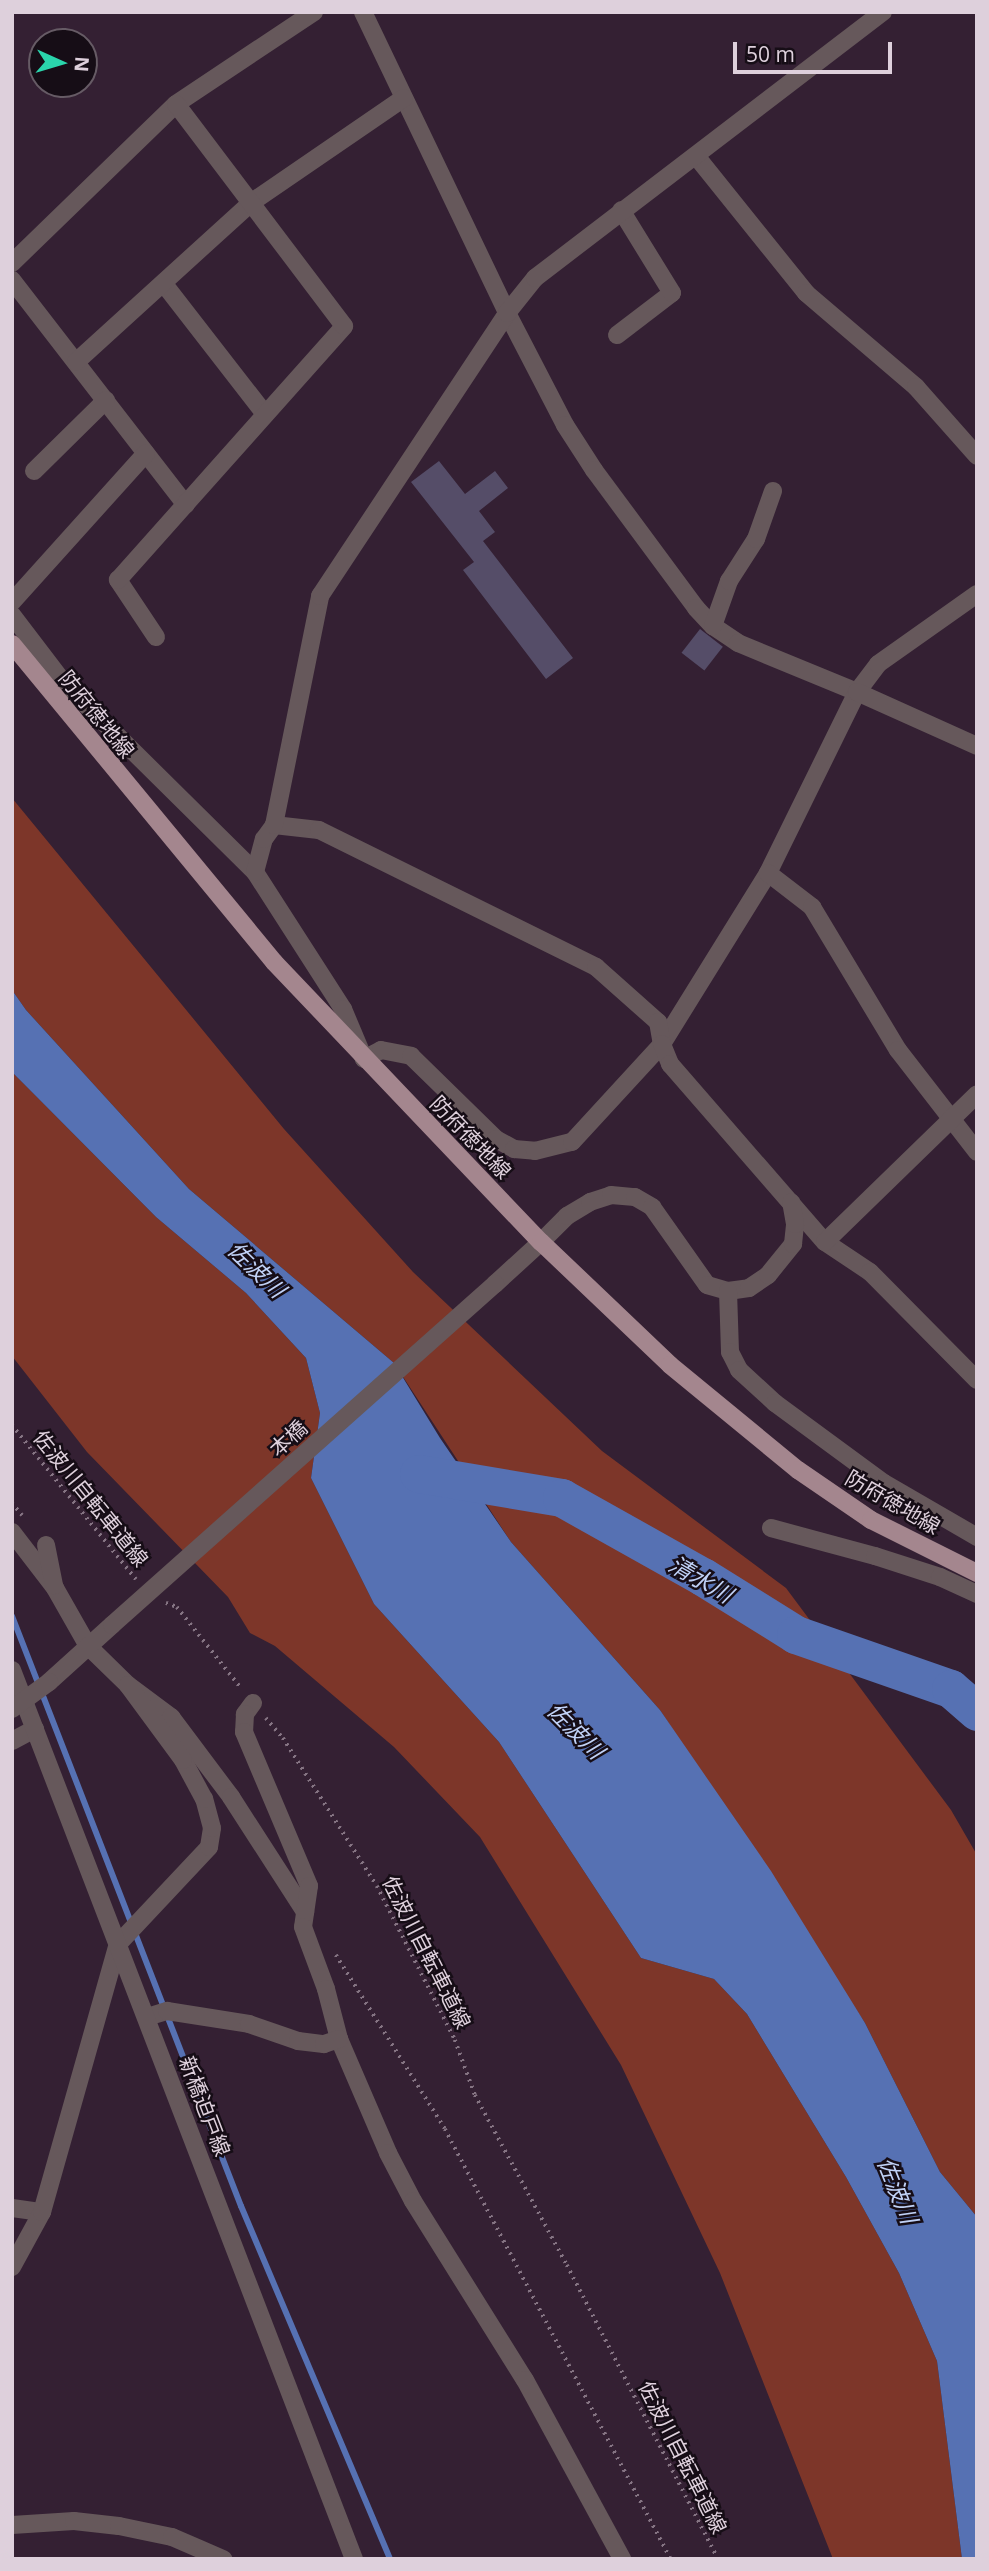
<!DOCTYPE html>
<html>
<head>
<meta charset="utf-8">
<style>
	body { margin:0 }
	#map { position:relative; width:989px; height:2571px; overflow:hidden; background:#342033; font-family:"Open Sans","Noto Sans JP",sans-serif }
	div>[style] { position:absolute }
	[style*='--x'] { left:calc(var(--x)*1px); top:calc(var(--y)*1px); width:calc(var(--w)*1px); rotate:calc(var(--a)*1deg) }
	.green>* { inset:0; background:#7d3629 }
	.water>* { inset:0; background:#5671b3 }
	.stream>* { height:6px; margin:-3px; padding:0 3px; transform-origin:3px; border-radius:3px; background:#5671b3 }
	.river>* { height:38px; margin:-19px; padding:0 19px; transform-origin:19px; border-radius:19px; background:#5671b3 }
	.building>* { inset:0; background:#554d68; transform-origin:0 0 }
	.path>* { height:3.5px; margin-top:-1.75px; transform-origin:0; background:repeating-linear-gradient(90deg,#857483 0 2px,transparent 0 7px) }
	.minor>* { height:18px; margin:-9px; padding:0 9px; transform-origin:9px; border-radius:9px; background:#66585b }
	.tertiary>* { height:18px; margin:-9px; padding:0 9px; transform-origin:9px; border-radius:9px; background:#66585b }
	.primary>* { height:18px; margin:-9px; padding:0 9px; transform-origin:9px; border-radius:9px; background:#a4868e }
	.tertiary-bridge>* { height:18px; margin:-9px; padding:0 9px; transform-origin:9px; border-radius:9px; background:#66585b }
	span { translate:-50% -50%; white-space:nowrap; text-align:center; line-height:1.15; -webkit-text-stroke:5px #160d16; paint-order:stroke }
	.street-label { font-size:21px; color:#ded0dc }
	.water-label { font-size:23px; color:#c0d1f6; font-style:italic }
	.frame { position:absolute; inset:0; border:14px solid #ded0dc; pointer-events:none }
	.north { position:absolute; left:28px; top:28px; width:70px; height:70px; box-sizing:border-box; background:#160d16; border:2px solid #665b65; border-radius:50%; rotate:94deg; font-size:19px; font-weight:700; line-height:28px; text-align:center; color:#ded0dc }
	.north::after { content:''; display:block; margin:auto; width:24px; height:32px; background:#2ad5ac; clip-path:polygon(50% 0,100% 100%,50% 72%,0 100%) }
	.scale { position:absolute; left:733px; top:42px; width:159px; height:32px; box-sizing:border-box; border:4px solid #ded0dc; border-top:0; padding-left:9px; font-size:21px; line-height:24px; white-space:nowrap; color:#ded0dc; -webkit-text-stroke:5px #160d16; paint-order:stroke }
</style>
</head>
<body>
<div id="map">
	<div class="green">
		<div style="clip-path:polygon(12px 798px,284px 1129px,413px 1272px,602px 1451px,786px 1588px,951px 1810px,977px 1855px,977px 2217px,940px 2172px,865px 2023px,660px 1710px,511px 1542px,394px 1363px,189px 1189px,26px 1010px,12px 990px)"></div>
		<div style="clip-path:polygon(12px 1072px,156px 1217px,246px 1293px,306px 1358px,320px 1413px,311px 1478px,374px 1604px,499px 1742px,641px 1958px,714px 1979px,747px 2014px,846px 2177px,899px 2273px,937px 2361px,962px 2559px,833px 2559px,720px 2273px,621px 2065px,480px 1837px,394px 1747px,275px 1646px,250px 1633px,228px 1597px,87px 1452px,12px 1356px)"></div>
	</div>
	<div class="water">
		<div style="clip-path:polygon(12px 990px,26px 1010px,189px 1189px,394px 1363px,440px 1438px,511px 1542px,660px 1710px,771px 1871px,865px 2023px,940px 2172px,977px 2217px,977px 2559px,962px 2559px,937px 2361px,899px 2273px,846px 2177px,747px 2014px,714px 1979px,641px 1958px,499px 1742px,374px 1604px,311px 1478px,320px 1413px,306px 1358px,246px 1293px,156px 1217px,12px 1072px)"></div>
	</div>
	<div class="stream">
		<div style="--x:12;--y:1616;--w:633;--a:68.79"></div>
		<div style="--x:241;--y:2206;--w:383;--a:67.1"></div>
	</div>
	<div class="river">
		<div style="--x:419;--y:1474;--w:145;--a:9.5"></div>
		<div style="--x:562;--y:1498;--w:162;--a:29.3"></div>
		<div style="--x:703;--y:1577;--w:110;--a:31.9"></div>
		<div style="--x:796;--y:1635;--w:164;--a:19.2"></div>
		<div style="--x:951;--y:1689;--w:35;--a:41"></div>
	</div>
	<div class="building">
		<div style="clip-path:polygon(439px 461px,465px 494px,495px 471px,508px 488px,479px 511px,495px 532px,483px 541px,573px 658px,546px 679px,463px 570px,474px 562px,411px 482px)"></div>
		<div style="left:700px;top:629px;width:29px;height:30px;rotate:38deg"></div>
	</div>
	<div class="path">
		<div style="--x:12;--y:1425;--w:198;--a:51.2"></div>
		<div style="--x:12;--y:1503;--w:16;--a:50"></div>
		<div style="--x:166;--y:1603;--w:12;--a:20"></div>
		<div style="--x:177;--y:1607;--w:103;--a:51.7"></div>
		<div style="--x:266;--y:1718;--w:26;--a:50"></div>
		<div style="--x:283;--y:1738;--w:175;--a:57.6"></div>
		<div style="--x:377;--y:1886;--w:173;--a:63.1"></div>
		<div style="--x:455;--y:2040;--w:59;--a:70"></div>
		<div style="--x:475;--y:2095;--w:193;--a:61.6"></div>
		<div style="--x:567;--y:2265;--w:331;--a:62.8"></div>
		<div style="--x:336;--y:1955;--w:205;--a:57.9"></div>
		<div style="--x:445;--y:2129;--w:486;--a:62.3"></div>
	</div>
	<div class="minor">
		<div style="--x:363;--y:12;--w:334;--a:64.4"></div>
		<div style="--x:507;--y:313;--w:126;--a:62.6"></div>
		<div style="--x:565;--y:425;--w:54;--a:57.2"></div>
		<div style="--x:594;--y:470;--w:172;--a:53.5"></div>
		<div style="--x:696;--y:608;--w:25;--a:47"></div>
		<div style="--x:713;--y:626;--w:30;--a:34"></div>
		<div style="--x:738;--y:643;--w:129;--a:22.4"></div>
		<div style="--x:696;--y:156;--w:176;--a:51.2"></div>
		<div style="--x:806;--y:293;--w:145;--a:40.5"></div>
		<div style="--x:916;--y:387;--w:92;--a:48.5"></div>
		<div style="--x:12;--y:263;--w:228;--a:-44.1"></div>
		<div style="--x:176;--y:104;--w:166;--a:-33.7"></div>
		<div style="--x:12;--y:280;--w:284;--a:52.3"></div>
		<div style="--x:164;--y:284;--w:165;--a:52.2"></div>
		<div style="--x:617;--y:335;--w:69;--a:-37.4"></div>
		<div style="--x:672;--y:293;--w:97;--a:-121.6"></div>
		<div style="--x:76;--y:362;--w:238;--a:-42.3"></div>
		<div style="--x:252;--y:202;--w:184;--a:-34.4"></div>
		<div style="--x:34;--y:471;--w:101;--a:-44.6"></div>
		<div style="--x:12;--y:602;--w:200;--a:-48"></div>
		<div style="--x:12;--y:615;--w:84;--a:52.7"></div>
		<div style="--x:63;--y:682;--w:270;--a:44.7"></div>
		<div style="--x:255;--y:872;--w:163;--a:57.3"></div>
		<div style="--x:343;--y:1009;--w:54;--a:67.2"></div>
		<div style="--x:364;--y:1059;--w:19;--a:-28"></div>
		<div style="--x:381;--y:1050;--w:31;--a:11"></div>
		<div style="--x:411;--y:1056;--w:119;--a:44.3"></div>
		<div style="--x:496;--y:1139;--w:21;--a:29"></div>
		<div style="--x:514;--y:1149;--w:21;--a:5"></div>
		<div style="--x:535;--y:1151;--w:38;--a:-14"></div>
		<div style="--x:572;--y:1142;--w:133;--a:-47.4"></div>
		<div style="--x:662;--y:1044;--w:201;--a:-58.2"></div>
		<div style="--x:768;--y:873;--w:202;--a:-63.8"></div>
		<div style="--x:857;--y:692;--w:35;--a:-53"></div>
		<div style="--x:878;--y:664;--w:121;--a:-35.3"></div>
		<div style="--x:713;--y:626;--w:48;--a:-70.4"></div>
		<div style="--x:729;--y:581;--w:50;--a:-57.3"></div>
		<div style="--x:756;--y:539;--w:51;--a:-70.5"></div>
		<div style="--x:156;--y:637;--w:69;--a:-123.7"></div>
		<div style="--x:118;--y:580;--w:340;--a:-48.3"></div>
		<div style="--x:344;--y:326;--w:278;--a:-127.1"></div>
		<div style="--x:274;--y:825;--w:45;--a:6.3"></div>
		<div style="--x:319;--y:830;--w:309;--a:26.3"></div>
		<div style="--x:596;--y:967;--w:83;--a:41.6"></div>
		<div style="--x:658;--y:1022;--w:22;--a:80"></div>
		<div style="--x:662;--y:1044;--w:22;--a:68"></div>
		<div style="--x:670;--y:1064;--w:236;--a:49"></div>
		<div style="--x:825;--y:1242;--w:54;--a:33.7"></div>
		<div style="--x:870;--y:1272;--w:152;--a:45.3"></div>
		<div style="--x:255;--y:872;--w:34;--a:-75"></div>
		<div style="--x:264;--y:839;--w:17;--a:-54"></div>
		<div style="--x:274;--y:825;--w:234;--a:-78.6"></div>
		<div style="--x:320;--y:596;--w:339;--a:-56.5"></div>
		<div style="--x:507;--y:313;--w:45;--a:-51.3"></div>
		<div style="--x:535;--y:278;--w:438;--a:-37.4"></div>
		<div style="--x:768;--y:873;--w:56;--a:37.7"></div>
		<div style="--x:812;--y:907;--w:167;--a:59"></div>
		<div style="--x:898;--y:1050;--w:129;--a:52.2"></div>
		<div style="--x:541;--y:1242;--w:37;--a:-45"></div>
		<div style="--x:567;--y:1216;--w:27;--a:-31"></div>
		<div style="--x:590;--y:1202;--w:22;--a:-18"></div>
		<div style="--x:611;--y:1195;--w:24;--a:5"></div>
		<div style="--x:635;--y:1197;--w:20;--a:30"></div>
		<div style="--x:652;--y:1207;--w:95;--a:54.8"></div>
		<div style="--x:707;--y:1285;--w:22;--a:16"></div>
		<div style="--x:728;--y:1291;--w:21;--a:-8"></div>
		<div style="--x:749;--y:1288;--w:23;--a:-34"></div>
		<div style="--x:768;--y:1275;--w:40;--a:-51"></div>
		<div style="--x:793;--y:1244;--w:20;--a:-84"></div>
		<div style="--x:795;--y:1224;--w:22;--a:-100"></div>
		<div style="--x:825;--y:1242;--w:212;--a:-44.2"></div>
		<div style="--x:728;--y:1291;--w:61;--a:88.1"></div>
		<div style="--x:730;--y:1352;--w:20;--a:63"></div>
		<div style="--x:739;--y:1370;--w:49;--a:42.5"></div>
		<div style="--x:775;--y:1403;--w:135;--a:36.3"></div>
		<div style="--x:884;--y:1483;--w:108;--a:30.1"></div>
		<div style="--x:771;--y:1528;--w:108;--a:15.1"></div>
		<div style="--x:875;--y:1556;--w:68;--a:17.9"></div>
		<div style="--x:940;--y:1577;--w:41;--a:24.7"></div>
		<div style="--x:12;--y:1532;--w:71;--a:52.5"></div>
		<div style="--x:55;--y:1588;--w:67;--a:60.4"></div>
		<div style="--x:88;--y:1646;--w:56;--a:44.3"></div>
		<div style="--x:128;--y:1685;--w:54;--a:36.7"></div>
		<div style="--x:171;--y:1717;--w:100;--a:53.1"></div>
		<div style="--x:231;--y:1797;--w:137;--a:57.2"></div>
		<div style="--x:46;--y:1545;--w:41;--a:78.7"></div>
		<div style="--x:253;--y:1703;--w:14;--a:126"></div>
		<div style="--x:245;--y:1714;--w:18;--a:93"></div>
		<div style="--x:244;--y:1732;--w:167;--a:67.1"></div>
		<div style="--x:309;--y:1886;--w:41;--a:98.3"></div>
		<div style="--x:303;--y:1927;--w:66;--a:69.6"></div>
		<div style="--x:326;--y:1989;--w:52;--a:75.4"></div>
		<div style="--x:339;--y:2039;--w:124;--a:66.7"></div>
		<div style="--x:388;--y:2153;--w:54;--a:62.5"></div>
		<div style="--x:413;--y:2201;--w:211;--a:58"></div>
		<div style="--x:525;--y:2380;--w:204;--a:61.5"></div>
		<div style="--x:12;--y:1741;--w:26;--a:-28"></div>
		<div style="--x:147;--y:2017;--w:21;--a:-17"></div>
		<div style="--x:167;--y:2011;--w:83;--a:9"></div>
		<div style="--x:249;--y:2024;--w:52;--a:19.1"></div>
		<div style="--x:298;--y:2041;--w:26;--a:7"></div>
		<div style="--x:324;--y:2044;--w:16;--a:-18"></div>
		<div style="--x:12;--y:2208;--w:30;--a:8"></div>
		<div style="--x:12;--y:2267;--w:63;--a:-61.4"></div>
		<div style="--x:42;--y:2212;--w:279;--a:-74.2"></div>
		<div style="--x:118;--y:1944;--w:133;--a:-46.8"></div>
		<div style="--x:209;--y:1847;--w:19;--a:-81"></div>
		<div style="--x:212;--y:1828;--w:30;--a:-105"></div>
		<div style="--x:204;--y:1799;--w:44;--a:-118.3"></div>
		<div style="--x:183;--y:1760;--w:93;--a:-126.3"></div>
	</div>
	<div class="tertiary">
		<div style="--x:857;--y:692;--w:132;--a:24.2"></div>
		<div style="--x:495;--y:1284;--w:62;--a:-42.4"></div>
		<div style="--x:12;--y:1670;--w:953;--a:68.96"></div>
		<div style="--x:49;--y:1682;--w:85;--a:-42.1"></div>
		<div style="--x:12;--y:2525;--w:62;--a:-3.7"></div>
		<div style="--x:74;--y:2521;--w:45;--a:6.3"></div>
		<div style="--x:119;--y:2526;--w:54;--a:11.7"></div>
		<div style="--x:172;--y:2537;--w:56;--a:23.3"></div>
	</div>
	<div class="primary">
		<div style="--x:12;--y:644;--w:412;--a:50.5"></div>
		<div style="--x:274;--y:962;--w:387;--a:46.4"></div>
		<div style="--x:541;--y:1242;--w:178;--a:43.6"></div>
		<div style="--x:670;--y:1365;--w:166;--a:39.4"></div>
		<div style="--x:798;--y:1470;--w:88;--a:34.4"></div>
		<div style="--x:871;--y:1520;--w:119;--a:26.6"></div>
	</div>
	<div class="tertiary-bridge">
		<div style="--x:112;--y:1625;--w:513;--a:-41.68"></div>
		<div style="--x:12;--y:1709;--w:46;--a:-36.1"></div>
	</div>
	<div class="street-label">
		<span style="left:97px;top:714px;rotate:51deg">防府徳地線</span>
		<span style="left:471px;top:1137px;rotate:46deg">防府徳地線</span>
		<span style="left:288px;top:1438px;rotate:-42deg">本橋</span>
		<span style="left:91px;top:1498px;rotate:51deg">佐波川自転車道線</span>
		<span style="left:893px;top:1502px;rotate:30deg">防府徳地線</span>
		<span style="left:427px;top:1952px;rotate:63deg">佐波川自転車道線</span>
		<span style="left:205px;top:2106px;rotate:69deg">新橋迫戸線</span>
		<span style="left:683px;top:2457px;rotate:63deg">佐波川自転車道線</span>
	</div>
	<div class="water-label">
		<span style="left:257px;top:1269px;rotate:44deg">佐波川</span>
		<span style="left:701px;top:1579px;rotate:30deg">清水川</span>
		<span style="left:576px;top:1730px;rotate:45deg">佐波川</span>
		<span style="left:898px;top:2190px;rotate:68deg">佐波川</span>
	</div>
	<div class="frame"></div>
	<div class="north">N</div>
	<div class="scale">50 m</div>
</div>
</body>
</html>
